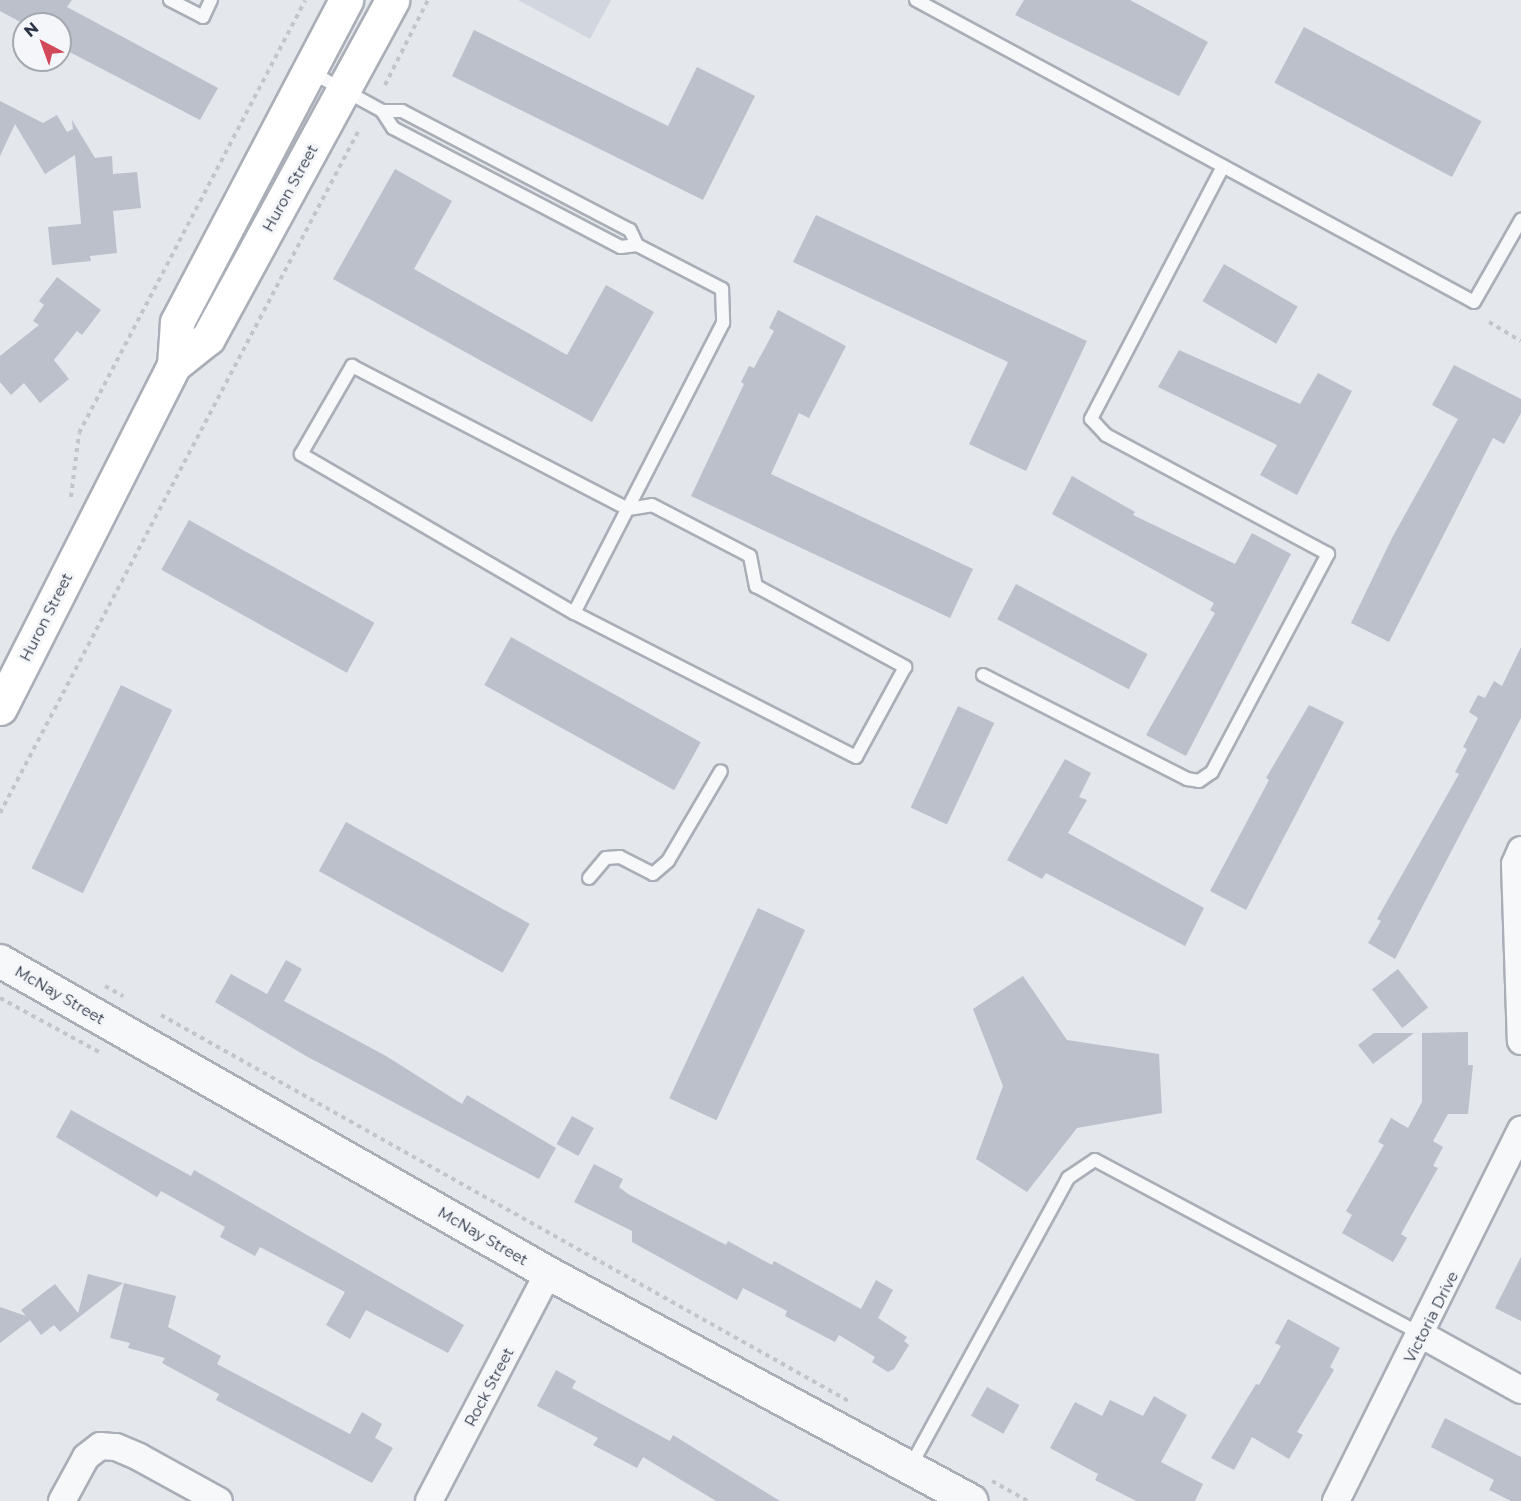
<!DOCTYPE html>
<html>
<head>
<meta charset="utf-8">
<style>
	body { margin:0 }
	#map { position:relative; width:1521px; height:1501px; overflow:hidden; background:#e4e7ec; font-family:Montserrat,sans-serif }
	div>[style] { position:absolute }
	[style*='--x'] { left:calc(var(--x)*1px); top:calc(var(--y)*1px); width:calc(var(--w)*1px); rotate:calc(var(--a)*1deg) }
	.built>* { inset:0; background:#d2d6de }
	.building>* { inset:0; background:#bbc0ca; transform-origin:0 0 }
	.path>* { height:4px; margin-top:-2px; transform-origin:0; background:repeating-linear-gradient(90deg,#c2c5cb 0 4.5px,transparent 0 9px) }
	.roads { filter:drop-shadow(2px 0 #a9aeb7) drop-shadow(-2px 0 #a9aeb7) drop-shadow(0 2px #a9aeb7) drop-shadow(0 -2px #a9aeb7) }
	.service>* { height:12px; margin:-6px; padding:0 6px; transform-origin:6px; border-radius:6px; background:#f7f8fa }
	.minor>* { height:26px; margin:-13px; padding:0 13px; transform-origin:13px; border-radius:13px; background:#f7f8fa }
	.tertiary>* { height:32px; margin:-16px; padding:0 16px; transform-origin:16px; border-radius:16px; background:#f7f8fa }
	.secondary>* { height:33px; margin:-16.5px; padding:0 16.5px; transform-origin:16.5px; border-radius:16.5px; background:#fff }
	span { translate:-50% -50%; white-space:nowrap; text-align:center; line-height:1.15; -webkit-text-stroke:6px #f4f6f9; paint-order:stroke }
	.street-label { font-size:15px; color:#2b3445 }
	.north { position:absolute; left:12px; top:12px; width:60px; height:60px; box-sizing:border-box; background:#f4f6f9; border:2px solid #a4a8b1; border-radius:50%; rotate:319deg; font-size:16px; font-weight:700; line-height:24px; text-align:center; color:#2b3445 }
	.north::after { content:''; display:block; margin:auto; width:21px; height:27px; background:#d1495b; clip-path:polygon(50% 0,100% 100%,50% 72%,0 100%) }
</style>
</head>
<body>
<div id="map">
	<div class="built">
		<div style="clip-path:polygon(518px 0,611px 0,590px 39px)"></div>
	</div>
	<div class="building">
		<div style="clip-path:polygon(0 0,72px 0,67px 7px,218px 88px,200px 120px,60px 47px,60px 24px,24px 24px,0 11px)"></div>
		<div style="clip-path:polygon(1024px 0,1130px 0,1208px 42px,1179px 96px,1015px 15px)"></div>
		<div style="left:1304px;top:27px;width:201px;height:63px;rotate:28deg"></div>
		<div style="clip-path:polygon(474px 30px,668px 126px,697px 67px,755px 96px,703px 200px,452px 76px)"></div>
		<div style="clip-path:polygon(0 101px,43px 123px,57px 115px,67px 132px,73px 129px,72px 120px,95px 158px,112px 156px,113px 174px,137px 172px,141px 208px,113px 211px,117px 253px,90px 256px,91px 261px,52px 265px,48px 227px,81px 224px,75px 155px,45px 174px,15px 124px,0 156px)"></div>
		<div style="clip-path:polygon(395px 169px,452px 201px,414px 269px,567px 355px,606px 285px,654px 312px,592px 422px,333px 279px)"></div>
		<div style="clip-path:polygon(816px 215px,1087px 341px,1026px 471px,969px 444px,1008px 362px,793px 262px)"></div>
		<div style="left:1224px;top:264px;width:85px;height:43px;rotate:30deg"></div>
		<div style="clip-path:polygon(57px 277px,101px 310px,82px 335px,77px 331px,54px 360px,69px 379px,40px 403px,24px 383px,11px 395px,0 382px,0 356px,39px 325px,33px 321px,44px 305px,39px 301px)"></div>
		<div style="clip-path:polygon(778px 310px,846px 346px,809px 418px,799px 413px,771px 474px,973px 569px,950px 618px,691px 496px,744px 384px,741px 382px,749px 366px,754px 368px,774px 331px,769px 328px)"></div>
		<div style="clip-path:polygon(1179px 350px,1300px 404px,1318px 373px,1352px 391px,1297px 495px,1260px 475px,1277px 445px,1158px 387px)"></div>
		<div style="clip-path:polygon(1454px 365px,1521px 399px,1521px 413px,1504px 444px,1493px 438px,1389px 642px,1351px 623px,1392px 538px,1458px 419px,1432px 405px)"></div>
		<div style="clip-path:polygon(1072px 476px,1135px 512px,1133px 515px,1235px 564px,1252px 533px,1291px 554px,1186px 756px,1146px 735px,1215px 613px,1210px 610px,1214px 603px,1052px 514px)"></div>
		<div style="left:189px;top:520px;width:212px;height:57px;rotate:29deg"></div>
		<div style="left:1016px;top:584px;width:149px;height:40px;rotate:28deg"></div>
		<div style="left:511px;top:637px;width:217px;height:55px;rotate:29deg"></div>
		<div style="clip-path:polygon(1521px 647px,1521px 718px,1395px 959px,1368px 943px,1381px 921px,1377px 919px,1459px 774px,1455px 772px,1467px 749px,1463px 747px,1478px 718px,1469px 712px,1478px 695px,1485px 698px,1494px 681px,1502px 686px)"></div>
		<div style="left:121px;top:685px;width:57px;height:204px;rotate:26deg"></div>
		<div style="clip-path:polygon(1309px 705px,1344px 722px,1246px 910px,1210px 891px,1269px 780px,1266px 778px)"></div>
		<div style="left:958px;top:706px;width:40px;height:112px;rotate:25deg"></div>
		<div style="clip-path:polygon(1065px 759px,1091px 773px,1079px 797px,1087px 800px,1068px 833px,1204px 908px,1185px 946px,1046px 873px,1042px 879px,1007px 860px)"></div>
		<div style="left:346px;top:822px;width:210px;height:56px;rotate:29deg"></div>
		<div style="left:758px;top:908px;width:52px;height:210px;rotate:25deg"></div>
		<div style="clip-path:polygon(286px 960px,302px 969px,284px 1001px,386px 1056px,462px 1104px,467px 1095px,556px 1148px,539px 1179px,306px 1056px,215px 1002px,231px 974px,267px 994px)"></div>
		<div style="left:1398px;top:969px;width:49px;height:33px;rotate:52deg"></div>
		<div style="clip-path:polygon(1023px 976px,1067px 1040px,1159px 1054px,1162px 1113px,1077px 1128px,1027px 1192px,976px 1159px,1003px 1086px,973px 1009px)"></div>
		<div style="clip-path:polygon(1468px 1032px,1468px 1065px,1473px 1065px,1468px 1114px,1448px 1114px,1433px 1141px,1443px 1147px,1433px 1166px,1438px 1168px,1401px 1234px,1407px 1238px,1393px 1262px,1342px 1233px,1352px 1215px,1346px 1211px,1384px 1145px,1378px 1142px,1391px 1118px,1408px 1128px,1422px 1102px,1422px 1033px)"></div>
		<div style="clip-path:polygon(1374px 1033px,1414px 1033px,1373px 1064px,1358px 1045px)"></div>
		<div style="clip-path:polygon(71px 1110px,191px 1176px,194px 1170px,464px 1325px,448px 1353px,366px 1310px,350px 1339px,326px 1325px,345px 1292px,260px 1247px,255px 1256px,220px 1237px,225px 1227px,161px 1191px,157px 1197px,56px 1137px)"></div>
		<div style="left:572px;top:1116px;width:25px;height:32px;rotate:29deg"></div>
		<div style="clip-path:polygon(594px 1164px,623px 1179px,619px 1187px,628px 1194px,726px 1245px,728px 1241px,772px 1265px,774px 1261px,861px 1309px,876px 1280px,893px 1290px,878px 1318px,907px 1337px,904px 1341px,909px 1345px,894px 1369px,888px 1372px,872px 1362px,875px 1357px,839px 1335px,835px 1342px,785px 1316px,787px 1311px,743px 1288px,737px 1300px,632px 1242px,632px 1231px,574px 1202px)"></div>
		<div style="clip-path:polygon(1521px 1257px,1521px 1321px,1495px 1308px)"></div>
		<div style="clip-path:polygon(88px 1274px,123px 1283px,60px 1332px,54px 1325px,41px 1335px,30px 1320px,0 1343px,0 1307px,26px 1316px,21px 1310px,55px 1284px,78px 1313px)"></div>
		<div style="clip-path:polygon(124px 1283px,176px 1296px,168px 1327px,221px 1356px,217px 1364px,350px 1434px,362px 1412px,382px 1424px,375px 1438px,393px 1448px,372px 1483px,216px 1400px,219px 1394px,162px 1363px,165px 1358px,128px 1348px,130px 1343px,110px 1338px)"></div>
		<div style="clip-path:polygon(1288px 1319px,1340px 1348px,1330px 1367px,1334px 1370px,1297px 1432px,1303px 1435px,1289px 1459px,1252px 1437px,1234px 1470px,1211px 1458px,1256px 1384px,1259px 1385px,1281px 1346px,1275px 1343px)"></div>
		<div style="clip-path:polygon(556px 1370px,576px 1381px,572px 1388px,670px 1441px,673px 1435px,780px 1501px,716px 1501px,643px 1457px,637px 1468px,593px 1445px,598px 1438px,537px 1406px)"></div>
		<div style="left:987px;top:1387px;width:37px;height:33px;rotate:29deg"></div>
		<div style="clip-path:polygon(1154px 1396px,1187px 1415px,1161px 1462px,1203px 1484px,1195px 1501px,1136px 1501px,1095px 1480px,1098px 1474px,1050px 1448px,1075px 1402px,1102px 1416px,1110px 1400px,1143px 1416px)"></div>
		<div style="clip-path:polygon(1445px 1418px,1521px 1457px,1521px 1501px,1511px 1501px,1489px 1490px,1494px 1480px,1431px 1447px)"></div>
	</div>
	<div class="path">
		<div style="--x:385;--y:85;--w:95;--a:-63.2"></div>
		<div style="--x:1489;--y:322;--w:37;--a:31"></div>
		<div style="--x:71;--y:497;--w:64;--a:-82.9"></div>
		<div style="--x:79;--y:433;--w:488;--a:-62.4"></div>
		<div style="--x:0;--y:813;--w:774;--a:-62.28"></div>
		<div style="--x:105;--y:986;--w:21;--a:29"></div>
		<div style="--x:0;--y:998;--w:115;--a:28.6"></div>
		<div style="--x:161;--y:1015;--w:792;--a:29.31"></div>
		<div style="--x:992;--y:1481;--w:41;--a:29.1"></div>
	</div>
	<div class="roads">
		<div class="service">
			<div style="--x:170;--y:0;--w:37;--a:27"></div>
			<div style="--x:203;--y:17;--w:19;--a:-65"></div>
			<div style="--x:916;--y:0;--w:634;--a:28.42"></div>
			<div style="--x:1474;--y:302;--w:95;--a:-60.2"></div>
			<div style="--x:309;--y:71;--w:83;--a:28.7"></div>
			<div style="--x:382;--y:111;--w:20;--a:57"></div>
			<div style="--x:393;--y:128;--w:257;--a:27.6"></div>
			<div style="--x:621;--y:247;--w:16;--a:-7"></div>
			<div style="--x:637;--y:245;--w:96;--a:27.4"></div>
			<div style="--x:722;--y:289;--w:34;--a:88"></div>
			<div style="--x:723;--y:323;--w:326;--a:117.2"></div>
			<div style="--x:382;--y:111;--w:20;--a:0"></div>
			<div style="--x:402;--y:111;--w:257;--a:27.6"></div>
			<div style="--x:630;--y:230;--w:17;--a:65"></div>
			<div style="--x:352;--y:366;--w:311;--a:27.4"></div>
			<div style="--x:628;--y:509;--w:24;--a:-9"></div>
			<div style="--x:652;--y:505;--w:110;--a:27.5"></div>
			<div style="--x:750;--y:556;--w:31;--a:79"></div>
			<div style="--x:756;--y:586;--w:170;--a:28.5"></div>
			<div style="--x:905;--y:667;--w:102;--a:118.6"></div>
			<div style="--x:856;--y:757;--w:317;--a:-152.9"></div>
			<div style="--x:574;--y:613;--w:316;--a:-149.8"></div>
			<div style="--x:301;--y:454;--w:102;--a:-59.9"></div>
			<div style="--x:983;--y:675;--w:229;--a:27"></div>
			<div style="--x:1187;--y:779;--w:12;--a:9"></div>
			<div style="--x:1199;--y:781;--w:16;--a:-35"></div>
			<div style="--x:1212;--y:772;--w:247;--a:-62"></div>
			<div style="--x:1328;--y:554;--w:252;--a:-151.8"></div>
			<div style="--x:1106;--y:435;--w:22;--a:-133"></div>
			<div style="--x:1091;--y:419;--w:285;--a:-62.4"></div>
			<div style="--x:589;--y:878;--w:26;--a:-50"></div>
			<div style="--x:606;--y:858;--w:14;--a:-4"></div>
			<div style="--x:620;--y:857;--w:37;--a:27"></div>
			<div style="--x:653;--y:874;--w:20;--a:-41"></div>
			<div style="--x:668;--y:861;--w:104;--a:-59.5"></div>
			<div style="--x:910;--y:1467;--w:329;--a:-61.3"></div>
			<div style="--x:1068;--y:1178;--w:32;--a:-34"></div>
			<div style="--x:1095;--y:1160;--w:370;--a:28.1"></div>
		</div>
		<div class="minor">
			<div style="--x:1521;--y:850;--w:15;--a:113"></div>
			<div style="--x:1515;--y:864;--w:177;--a:88.1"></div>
			<div style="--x:1422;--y:1335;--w:113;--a:29.1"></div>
			<div style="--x:62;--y:1501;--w:50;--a:-61.4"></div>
			<div style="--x:86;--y:1457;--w:18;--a:-38"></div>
			<div style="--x:100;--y:1446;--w:16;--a:4"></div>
			<div style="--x:116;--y:1447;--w:25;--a:23"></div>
			<div style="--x:139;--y:1457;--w:91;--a:28.8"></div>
			<div style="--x:429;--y:1501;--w:257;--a:-62.4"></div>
			<div style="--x:1336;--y:1501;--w:415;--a:-63.5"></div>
		</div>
		<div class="tertiary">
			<div style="--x:0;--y:961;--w:631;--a:29.65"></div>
			<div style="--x:548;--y:1273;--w:481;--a:28.3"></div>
		</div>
		<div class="secondary">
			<div style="--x:174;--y:365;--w:43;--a:-38.5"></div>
			<div style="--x:208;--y:338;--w:385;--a:-61.4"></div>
			<div style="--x:0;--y:708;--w:385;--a:-63.1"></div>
			<div style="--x:174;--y:365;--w:43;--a:-86"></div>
			<div style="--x:177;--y:322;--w:364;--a:-62.3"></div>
		</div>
	</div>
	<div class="street-label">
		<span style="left:290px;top:188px;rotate:-61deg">Huron Street</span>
		<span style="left:46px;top:617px;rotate:-63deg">Huron Street</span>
		<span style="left:60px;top:995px;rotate:30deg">McNay Street</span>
		<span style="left:483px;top:1236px;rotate:30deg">McNay Street</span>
		<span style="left:1431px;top:1317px;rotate:-63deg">Victoria Drive</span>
		<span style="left:489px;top:1387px;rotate:-62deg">Rock Street</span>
	</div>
	<div class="north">N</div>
</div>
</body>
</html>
